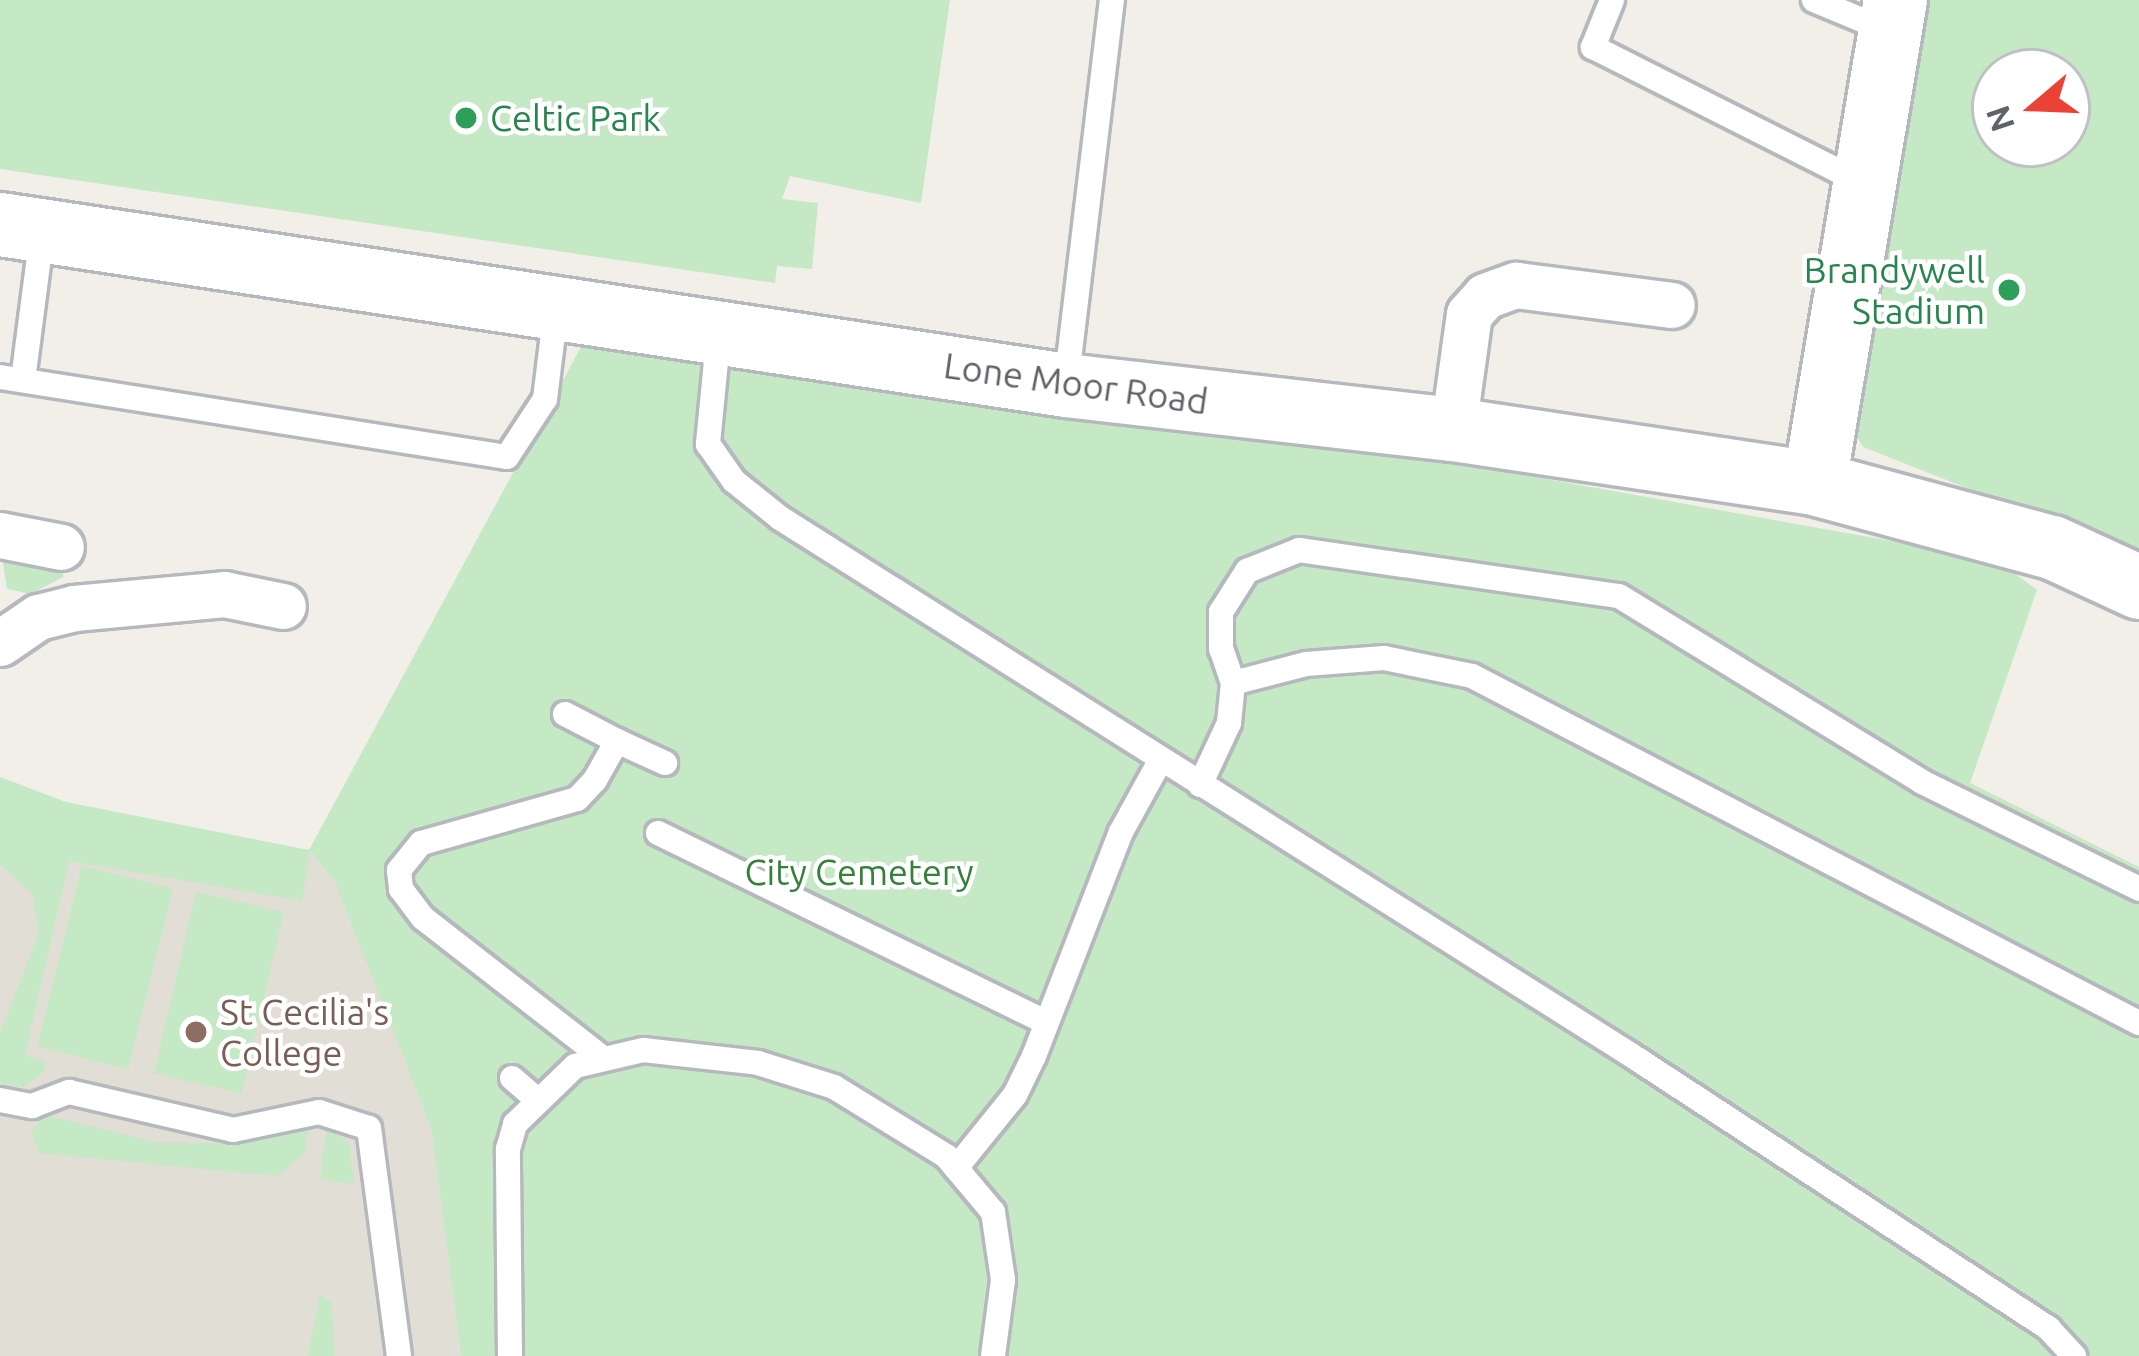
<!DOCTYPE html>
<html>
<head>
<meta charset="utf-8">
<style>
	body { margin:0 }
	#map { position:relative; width:2139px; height:1356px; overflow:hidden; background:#f1efe8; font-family:Ubuntu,sans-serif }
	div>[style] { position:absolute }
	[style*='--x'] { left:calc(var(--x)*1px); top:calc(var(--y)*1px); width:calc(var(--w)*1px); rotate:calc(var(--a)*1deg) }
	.education>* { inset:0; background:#e1ded6 }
	.green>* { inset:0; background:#c5e8c5; transform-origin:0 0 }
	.roads { filter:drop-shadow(3px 0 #b5b8bc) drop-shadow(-3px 0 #b5b8bc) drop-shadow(0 3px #b5b8bc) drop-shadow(0 -3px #b5b8bc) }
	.lane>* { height:24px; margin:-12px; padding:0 12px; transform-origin:12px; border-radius:12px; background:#fff }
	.street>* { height:45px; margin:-22.5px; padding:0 22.5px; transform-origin:22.5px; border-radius:22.5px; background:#fff }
	.secondary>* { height:63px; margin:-31.5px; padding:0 31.5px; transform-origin:31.5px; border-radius:31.5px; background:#fff }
	.dots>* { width:33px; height:33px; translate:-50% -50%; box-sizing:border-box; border:6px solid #fff; border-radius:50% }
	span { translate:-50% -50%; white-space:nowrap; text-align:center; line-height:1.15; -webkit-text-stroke:9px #fff; paint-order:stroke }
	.leisure-label { font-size:36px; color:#27864d }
	.left { translate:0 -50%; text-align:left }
	.right { translate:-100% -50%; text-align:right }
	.street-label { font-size:36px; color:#5f6368 }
	.park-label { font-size:36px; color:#348238 }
	.education-label { font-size:36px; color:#785e54 }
	.north { position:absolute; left:1971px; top:48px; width:120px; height:120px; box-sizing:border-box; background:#fff; border:3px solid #bfc1c3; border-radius:50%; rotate:251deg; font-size:33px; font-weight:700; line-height:48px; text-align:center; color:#5f6368 }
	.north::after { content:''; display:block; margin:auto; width:42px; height:54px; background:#ea4335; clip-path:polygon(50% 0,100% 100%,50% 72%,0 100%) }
</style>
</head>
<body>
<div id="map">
	<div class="education">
		<div style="clip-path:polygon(0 824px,309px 850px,335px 881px,431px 1128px,461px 1356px,0 1356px)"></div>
	</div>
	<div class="green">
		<div style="clip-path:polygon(0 0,950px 0,921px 203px,790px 176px,782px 199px,818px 203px,812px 269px,777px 266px,775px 283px,0 169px)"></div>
		<div style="clip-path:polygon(evenodd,1924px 0,2139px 0,2139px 556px,1863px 447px,1857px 437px,1924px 0,1995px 72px,2067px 72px,2067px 144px,1995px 144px,1995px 72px)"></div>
		<div style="clip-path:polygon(582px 345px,1513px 473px,1908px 544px,2014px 573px,2037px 590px,1970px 783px,2139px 867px,2139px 1356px,461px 1356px,431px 1128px,334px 880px,310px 851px,302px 901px,69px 861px,25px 1055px,46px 1062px,43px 1073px,24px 1087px,0 1083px,0 1033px,39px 933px,33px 895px,0 864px,0 777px,66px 802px,309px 850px)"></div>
		<div style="clip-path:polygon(0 544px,62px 551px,63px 577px,31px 594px,7px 589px)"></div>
		<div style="left:82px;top:866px;width:94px;height:186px;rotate:14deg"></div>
		<div style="left:196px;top:892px;width:90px;height:186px;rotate:13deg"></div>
		<div style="clip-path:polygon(45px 1115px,158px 1143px,224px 1143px,309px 1127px,305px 1153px,278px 1176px,39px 1153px,31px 1131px)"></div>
		<div style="clip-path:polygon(327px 1128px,349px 1143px,354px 1184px,320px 1179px)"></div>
		<div style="clip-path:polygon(320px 1294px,331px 1302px,335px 1356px,308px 1356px)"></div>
	</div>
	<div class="roads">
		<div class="lane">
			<div style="--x:1612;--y:0;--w:51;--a:112"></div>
			<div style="--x:1593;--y:47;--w:301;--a:26.8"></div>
			<div style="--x:1814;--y:0;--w:80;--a:22.7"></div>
			<div style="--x:719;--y:331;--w:114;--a:95.6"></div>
			<div style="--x:708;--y:444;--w:45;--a:54.9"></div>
			<div style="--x:734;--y:481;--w:59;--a:38.8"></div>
			<div style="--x:780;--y:518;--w:1006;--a:32.25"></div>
			<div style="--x:1631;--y:1055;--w:500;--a:33.2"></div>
			<div style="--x:2049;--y:1329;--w:37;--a:47"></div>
			<div style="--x:0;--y:377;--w:513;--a:8.97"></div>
			<div style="--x:507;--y:457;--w:69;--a:-56.8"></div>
			<div style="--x:545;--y:399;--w:91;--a:-83"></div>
			<div style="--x:23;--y:380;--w:147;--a:-82.6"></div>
			<div style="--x:1066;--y:385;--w:388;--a:-83.2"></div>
			<div style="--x:1233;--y:683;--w:75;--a:-14.6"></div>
			<div style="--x:1306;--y:664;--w:78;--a:-4.4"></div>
			<div style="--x:1384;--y:658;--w:90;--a:11.6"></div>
			<div style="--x:1472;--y:676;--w:752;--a:27.49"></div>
			<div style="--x:565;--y:714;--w:59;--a:27.4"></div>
			<div style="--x:617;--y:741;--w:45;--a:119.4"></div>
			<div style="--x:595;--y:780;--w:26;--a:133"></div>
			<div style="--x:577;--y:799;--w:162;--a:164.2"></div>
			<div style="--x:421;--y:843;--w:35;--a:129"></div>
			<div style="--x:399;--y:870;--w:19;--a:84"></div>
			<div style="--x:401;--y:889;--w:36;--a:53"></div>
			<div style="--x:423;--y:918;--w:222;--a:37.9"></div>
			<div style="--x:617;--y:741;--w:53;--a:24.6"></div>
			<div style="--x:1200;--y:785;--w:68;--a:-64.9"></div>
			<div style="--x:1229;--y:723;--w:40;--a:-84.3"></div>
			<div style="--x:1233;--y:683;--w:36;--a:-109"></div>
			<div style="--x:1221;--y:649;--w:37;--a:-90"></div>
			<div style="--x:1221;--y:612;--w:49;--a:-57.6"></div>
			<div style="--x:1247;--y:571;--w:56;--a:-22"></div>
			<div style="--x:1299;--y:550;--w:323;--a:8.2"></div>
			<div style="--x:1619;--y:596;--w:356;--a:31.5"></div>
			<div style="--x:1922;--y:782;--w:242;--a:26.2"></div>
			<div style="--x:658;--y:833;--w:432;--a:26"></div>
			<div style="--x:512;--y:1078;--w:32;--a:41"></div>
			<div style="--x:0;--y:1100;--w:33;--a:11"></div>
			<div style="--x:32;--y:1106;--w:40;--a:-21"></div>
			<div style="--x:69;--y:1092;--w:168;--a:13"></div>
			<div style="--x:233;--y:1130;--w:88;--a:-11.8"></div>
			<div style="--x:319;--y:1112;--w:52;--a:17.7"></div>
			<div style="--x:369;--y:1128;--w:230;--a:82.5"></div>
			<div style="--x:956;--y:1168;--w:94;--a:-51.1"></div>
			<div style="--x:1015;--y:1095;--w:43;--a:-64"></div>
			<div style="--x:1034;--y:1056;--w:240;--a:-68.8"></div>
			<div style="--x:1121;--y:832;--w:81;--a:-61.2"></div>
			<div style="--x:510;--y:1356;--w:207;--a:-90.6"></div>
			<div style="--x:508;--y:1149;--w:26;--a:-74"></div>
			<div style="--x:515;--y:1124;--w:83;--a:-44"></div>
			<div style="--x:575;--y:1066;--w:70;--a:-13.2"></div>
			<div style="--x:643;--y:1050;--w:116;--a:6.4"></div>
			<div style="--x:758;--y:1063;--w:80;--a:17.5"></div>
			<div style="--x:834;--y:1087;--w:132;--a:31.6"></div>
			<div style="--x:946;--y:1156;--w:73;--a:50"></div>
			<div style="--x:993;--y:1212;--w:69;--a:81.6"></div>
			<div style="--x:1003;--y:1280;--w:77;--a:97.5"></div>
		</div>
		<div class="street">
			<div style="--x:1453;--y:429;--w:116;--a:-82.1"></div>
			<div style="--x:1469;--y:314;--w:24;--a:-48"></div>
			<div style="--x:1485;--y:296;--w:33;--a:-20"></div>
			<div style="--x:1516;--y:285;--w:157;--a:7.3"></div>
			<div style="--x:0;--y:535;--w:62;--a:11.1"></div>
			<div style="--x:0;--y:643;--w:46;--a:-34.4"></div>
			<div style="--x:38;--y:617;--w:37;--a:-14"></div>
			<div style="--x:74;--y:608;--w:151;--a:-5.3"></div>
			<div style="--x:224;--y:594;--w:60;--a:11.5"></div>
		</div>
		<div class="secondary">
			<div style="--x:0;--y:224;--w:1078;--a:8.59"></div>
			<div style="--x:1066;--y:385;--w:389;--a:6.5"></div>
			<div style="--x:1453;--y:429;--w:365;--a:8.5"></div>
			<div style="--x:1814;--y:483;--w:246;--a:15.1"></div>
			<div style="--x:2052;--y:547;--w:96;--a:24.7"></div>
			<div style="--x:1814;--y:483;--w:490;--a:-80.5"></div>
		</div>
	</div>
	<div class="dots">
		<div style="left:466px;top:118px;background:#2e9e5b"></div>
		<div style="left:2009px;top:290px;background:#2e9e5b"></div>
		<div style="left:196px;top:1032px;background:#8d6e63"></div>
	</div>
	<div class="leisure-label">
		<span class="left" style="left:490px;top:118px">Celtic Park</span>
		<span class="right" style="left:1985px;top:290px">Brandywell<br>Stadium</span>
	</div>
	<div class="street-label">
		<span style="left:1076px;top:383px;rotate:8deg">Lone Moor Road</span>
	</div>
	<div class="park-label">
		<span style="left:859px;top:872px">City Cemetery</span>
	</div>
	<div class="education-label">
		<span class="left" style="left:220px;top:1032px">St Cecilia's<br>College</span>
	</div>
	<div class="north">N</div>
</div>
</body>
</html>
